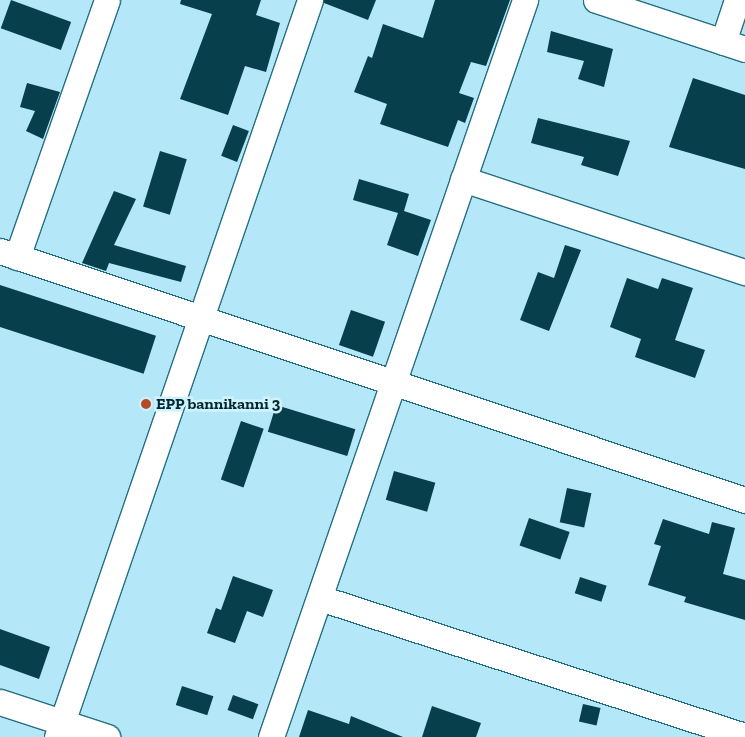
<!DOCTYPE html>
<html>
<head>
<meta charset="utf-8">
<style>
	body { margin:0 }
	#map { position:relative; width:745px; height:737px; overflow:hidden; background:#b4e8f8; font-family:"Zilla Slab",serif }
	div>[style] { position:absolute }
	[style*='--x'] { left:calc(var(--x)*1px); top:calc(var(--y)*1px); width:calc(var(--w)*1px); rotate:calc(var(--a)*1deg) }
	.building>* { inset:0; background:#083f4c; transform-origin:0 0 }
	.roads { filter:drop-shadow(1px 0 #256f82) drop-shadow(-1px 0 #256f82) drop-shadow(0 1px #256f82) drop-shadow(0 -1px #256f82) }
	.minor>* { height:25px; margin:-12.5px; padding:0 12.5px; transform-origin:12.5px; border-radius:12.5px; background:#fff }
	.dots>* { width:14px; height:14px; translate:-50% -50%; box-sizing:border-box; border:2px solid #d0f2fd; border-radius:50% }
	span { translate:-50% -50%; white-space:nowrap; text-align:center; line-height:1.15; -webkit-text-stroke:5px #d0f2fd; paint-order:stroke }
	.poi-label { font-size:16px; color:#002933; font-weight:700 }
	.left { translate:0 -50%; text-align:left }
</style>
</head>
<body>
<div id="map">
	<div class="building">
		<div style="left:11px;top:0;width:64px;height:30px;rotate:20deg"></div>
		<div style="clip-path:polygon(181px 0,261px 0,256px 15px,280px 23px,266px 72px,245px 66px,228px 115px,180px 99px,212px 14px,180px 4px)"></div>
		<div style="clip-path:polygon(324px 0,376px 0,368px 20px,324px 3px)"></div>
		<div style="clip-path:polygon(435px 0,510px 0,486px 66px,471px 62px,459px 93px,474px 98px,465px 123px,458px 120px,448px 147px,380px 124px,387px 104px,354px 92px,368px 56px,372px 58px,383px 24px,423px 38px)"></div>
		<div style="clip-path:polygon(551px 31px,613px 49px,604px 87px,578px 79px,584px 61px,547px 52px)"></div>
		<div style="clip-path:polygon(693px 78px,745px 95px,745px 169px,669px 147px)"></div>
		<div style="clip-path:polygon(27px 83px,60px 92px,43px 139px,26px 131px,35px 111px,20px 107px)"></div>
		<div style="clip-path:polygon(538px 118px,630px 141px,618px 176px,581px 165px,584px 157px,531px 143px)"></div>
		<div style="left:233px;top:125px;width:17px;height:33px;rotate:21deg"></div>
		<div style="left:160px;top:151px;width:28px;height:58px;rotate:17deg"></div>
		<div style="clip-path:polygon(359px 179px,409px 194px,404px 211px,431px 220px,418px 256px,387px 245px,398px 213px,353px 200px)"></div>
		<div style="clip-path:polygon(114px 191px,136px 199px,114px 245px,186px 266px,181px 282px,109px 263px,106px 271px,82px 263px)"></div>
		<div style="clip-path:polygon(565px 245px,581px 250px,549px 331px,520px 320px,538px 272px,554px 278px)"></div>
		<div style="clip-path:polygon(627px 278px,658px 289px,662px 278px,693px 288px,675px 340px,705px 350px,695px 378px,635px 357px,641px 339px,610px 327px)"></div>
		<div style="left:0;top:285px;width:164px;height:40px;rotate:18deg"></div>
		<div style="left:351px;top:310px;width:36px;height:37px;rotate:19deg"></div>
		<div style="left:276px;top:405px;width:83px;height:28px;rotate:17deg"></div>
		<div style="left:241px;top:421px;width:24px;height:62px;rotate:19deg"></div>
		<div style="left:394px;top:471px;width:43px;height:30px;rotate:16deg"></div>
		<div style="left:567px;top:488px;width:25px;height:35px;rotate:12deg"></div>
		<div style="left:529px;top:518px;width:43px;height:29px;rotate:19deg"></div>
		<div style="clip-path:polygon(663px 519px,709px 534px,712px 522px,735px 528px,723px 574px,745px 580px,745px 620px,684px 602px,686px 597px,648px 585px,661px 546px,654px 544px)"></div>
		<div style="clip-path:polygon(233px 576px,273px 590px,263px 617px,247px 611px,235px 643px,207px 633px,216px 608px,221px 610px)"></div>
		<div style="left:580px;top:577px;width:28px;height:17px;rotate:18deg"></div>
		<div style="clip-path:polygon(0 629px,50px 647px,39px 679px,0 665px)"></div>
		<div style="left:182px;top:686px;width:33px;height:20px;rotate:18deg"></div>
		<div style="left:233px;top:695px;width:27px;height:16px;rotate:20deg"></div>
		<div style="left:583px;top:704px;width:18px;height:18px;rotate:13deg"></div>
		<div style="clip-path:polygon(432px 706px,481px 723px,476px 737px,422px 737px)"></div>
		<div style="clip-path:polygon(308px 710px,349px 724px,351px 716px,403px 737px,299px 737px)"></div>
	</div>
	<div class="roads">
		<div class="minor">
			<div style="--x:596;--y:0;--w:157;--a:18.2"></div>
			<div style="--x:723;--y:42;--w:44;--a:-71.6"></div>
			<div style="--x:463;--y:179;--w:297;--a:18.3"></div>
			<div style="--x:0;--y:251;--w:786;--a:18.48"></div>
			<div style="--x:17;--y:257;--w:272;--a:-70.7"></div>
			<div style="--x:320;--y:598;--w:447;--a:18"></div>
			<div style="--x:0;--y:702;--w:113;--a:18.1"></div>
			<div style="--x:57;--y:737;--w:779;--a:-71.05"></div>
			<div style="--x:271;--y:737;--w:780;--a:-70.98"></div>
		</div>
	</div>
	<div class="dots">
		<div style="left:146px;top:404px;background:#b44c29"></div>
	</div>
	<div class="poi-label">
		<span class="left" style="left:156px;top:404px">EPP bannikanni 3</span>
	</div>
</div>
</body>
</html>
